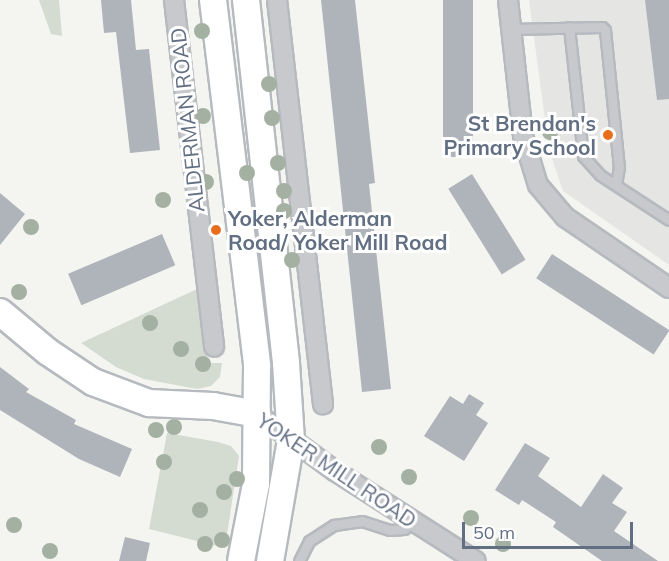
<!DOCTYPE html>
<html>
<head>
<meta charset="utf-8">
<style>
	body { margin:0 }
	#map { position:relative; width:669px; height:561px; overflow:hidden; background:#f4f5f0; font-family:Mulish,sans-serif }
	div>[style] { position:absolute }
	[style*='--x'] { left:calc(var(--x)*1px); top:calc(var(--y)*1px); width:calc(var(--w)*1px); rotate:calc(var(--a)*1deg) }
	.built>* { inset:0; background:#e5e5e4 }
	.green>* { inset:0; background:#d4dcd1 }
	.building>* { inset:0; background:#afb4bb; transform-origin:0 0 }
	.roads { filter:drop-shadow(2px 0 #b6babf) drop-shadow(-2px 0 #b6babf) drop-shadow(0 2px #b6babf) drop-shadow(0 -2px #b6babf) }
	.lane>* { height:9px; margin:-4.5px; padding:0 4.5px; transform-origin:4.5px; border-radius:4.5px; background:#c7c9cd }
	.street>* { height:18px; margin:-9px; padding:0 9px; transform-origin:9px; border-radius:9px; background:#c7c9cd }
	.secondary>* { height:26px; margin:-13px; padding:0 13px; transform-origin:13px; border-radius:13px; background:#fff }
	.trees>* { width:16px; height:16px; margin:-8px; border-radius:50%; background:#a4b1a2 }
	.dots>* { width:16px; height:16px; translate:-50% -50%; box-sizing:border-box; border:3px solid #fff; border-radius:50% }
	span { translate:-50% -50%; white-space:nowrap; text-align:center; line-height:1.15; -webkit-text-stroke:6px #fff; paint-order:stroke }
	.street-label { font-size:21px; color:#626f83 }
	.poi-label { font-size:21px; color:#626f83; font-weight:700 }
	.right { translate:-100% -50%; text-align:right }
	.left { translate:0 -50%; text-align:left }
	.scale { position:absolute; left:462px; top:522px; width:171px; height:27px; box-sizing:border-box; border:3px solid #626f83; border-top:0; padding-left:8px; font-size:18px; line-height:21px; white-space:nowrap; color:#626f83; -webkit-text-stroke:4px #fff; paint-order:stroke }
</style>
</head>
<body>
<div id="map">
	<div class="built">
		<div style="clip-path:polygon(529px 0,669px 0,669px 265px,563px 191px,549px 150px)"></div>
	</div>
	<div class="green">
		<div style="clip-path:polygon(39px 0,59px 0,62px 36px,51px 34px)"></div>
		<div style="clip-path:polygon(197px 289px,208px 363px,222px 363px,220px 377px,211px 386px,197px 389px,144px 379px,116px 367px,81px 343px)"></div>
		<div style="clip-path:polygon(167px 433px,218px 442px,231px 446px,239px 456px,225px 548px,149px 529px)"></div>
	</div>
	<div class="building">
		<div style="clip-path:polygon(101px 0,131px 0,136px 50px,149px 49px,160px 150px,130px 153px,116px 32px,104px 33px)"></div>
		<div style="clip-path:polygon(321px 0,355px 0,375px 183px,369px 184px,391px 389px,362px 392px)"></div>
		<div style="left:443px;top:0;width:30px;height:157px"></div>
		<div style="clip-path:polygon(645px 0,669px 0,669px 99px,657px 100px)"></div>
		<div style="left:472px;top:174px;width:101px;height:28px;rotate:58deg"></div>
		<div style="clip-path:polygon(0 193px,25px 214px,0 245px)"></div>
		<div style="left:162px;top:234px;width:34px;height:102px;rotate:67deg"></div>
		<div style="left:552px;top:254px;width:140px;height:29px;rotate:33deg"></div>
		<div style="clip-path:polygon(0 367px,29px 389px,26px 392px,76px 420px,74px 424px,132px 449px,120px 477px,79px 459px,0 410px)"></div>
		<div style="clip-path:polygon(469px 394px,484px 403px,476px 415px,488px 423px,464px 461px,424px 436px,450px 396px,463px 404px)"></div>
		<div style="clip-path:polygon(525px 443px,550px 458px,538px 476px,581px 507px,603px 474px,623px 488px,612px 503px,627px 512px,614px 531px,658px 561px,602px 561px,553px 527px,556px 522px,522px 500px,519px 505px,495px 490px)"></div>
		<div style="clip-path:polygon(125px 537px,150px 543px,146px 561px,119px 561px)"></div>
	</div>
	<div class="roads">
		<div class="lane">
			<div style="--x:569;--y:27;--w:130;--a:83.8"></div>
			<div style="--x:583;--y:156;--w:25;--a:48"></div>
			<div style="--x:600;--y:175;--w:82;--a:33.1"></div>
			<div style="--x:511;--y:29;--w:91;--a:-1.3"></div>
			<div style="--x:602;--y:27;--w:4;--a:45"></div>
			<div style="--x:605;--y:30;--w:138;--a:84.2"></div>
			<div style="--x:619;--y:167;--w:17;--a:100"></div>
			<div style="--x:299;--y:561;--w:22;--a:-63"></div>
			<div style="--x:309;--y:541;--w:30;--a:-33"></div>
			<div style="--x:334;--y:525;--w:28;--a:-8"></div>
			<div style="--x:362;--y:521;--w:29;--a:18"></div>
			<div style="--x:390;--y:530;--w:14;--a:-4"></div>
			<div style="--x:404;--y:529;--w:11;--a:-38"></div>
		</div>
		<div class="street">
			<div style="--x:174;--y:0;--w:349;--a:83.4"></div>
			<div style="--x:277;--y:0;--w:407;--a:83.5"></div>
			<div style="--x:508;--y:0;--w:137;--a:83.7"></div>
			<div style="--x:523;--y:136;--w:51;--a:73"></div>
			<div style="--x:538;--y:185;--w:42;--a:49.8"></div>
			<div style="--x:565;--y:217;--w:126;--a:34.3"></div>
			<div style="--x:257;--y:414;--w:97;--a:36.2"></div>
			<div style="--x:335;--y:471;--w:167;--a:32.6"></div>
		</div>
		<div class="secondary">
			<div style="--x:213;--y:0;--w:369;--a:83.1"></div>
			<div style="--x:257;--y:366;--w:118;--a:90.5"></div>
			<div style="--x:256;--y:484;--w:78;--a:101"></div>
			<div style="--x:246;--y:0;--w:365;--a:83.7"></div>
			<div style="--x:286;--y:363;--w:77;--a:86.3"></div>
			<div style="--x:291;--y:440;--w:123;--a:99.8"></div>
			<div style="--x:0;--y:312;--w:62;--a:39.8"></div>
			<div style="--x:48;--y:352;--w:54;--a:33.7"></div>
			<div style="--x:93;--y:382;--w:60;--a:20.6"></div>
			<div style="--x:149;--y:403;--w:64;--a:2.7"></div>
			<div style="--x:213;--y:406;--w:45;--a:10.3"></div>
		</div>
	</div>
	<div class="trees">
		<div style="left:202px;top:31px"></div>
		<div style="left:269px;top:84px"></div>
		<div style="left:203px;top:116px"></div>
		<div style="left:272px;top:118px"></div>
		<div style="left:550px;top:132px"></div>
		<div style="left:278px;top:163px"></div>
		<div style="left:247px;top:173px"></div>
		<div style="left:206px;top:182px"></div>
		<div style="left:284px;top:191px"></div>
		<div style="left:163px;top:200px"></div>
		<div style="left:284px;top:211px"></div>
		<div style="left:31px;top:227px"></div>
		<div style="left:292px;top:260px"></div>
		<div style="left:19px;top:292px"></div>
		<div style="left:150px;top:323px"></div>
		<div style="left:181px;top:349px"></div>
		<div style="left:203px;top:364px"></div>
		<div style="left:174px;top:427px"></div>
		<div style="left:156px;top:430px"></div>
		<div style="left:379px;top:447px"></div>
		<div style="left:164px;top:462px"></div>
		<div style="left:409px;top:477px"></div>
		<div style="left:237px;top:479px"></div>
		<div style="left:224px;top:492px"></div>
		<div style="left:200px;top:510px"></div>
		<div style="left:471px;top:518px"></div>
		<div style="left:14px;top:525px"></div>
		<div style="left:222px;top:540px"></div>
		<div style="left:205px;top:544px"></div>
		<div style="left:503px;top:544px"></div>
		<div style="left:50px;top:551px"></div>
	</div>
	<div class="dots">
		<div style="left:608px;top:135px;background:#e96e1c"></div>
		<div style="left:216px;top:230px;background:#e96e1c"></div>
	</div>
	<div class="street-label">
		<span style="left:187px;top:120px;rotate:-96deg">ALDERMAN ROAD</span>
		<span style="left:337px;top:470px;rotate:34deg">YOKER MILL ROAD</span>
	</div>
	<div class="poi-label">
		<span class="right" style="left:596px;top:135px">St Brendan's<br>Primary School</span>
		<span class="left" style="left:228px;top:230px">Yoker, Alderman<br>Road/ Yoker Mill Road</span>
	</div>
	<div class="scale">50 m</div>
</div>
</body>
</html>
